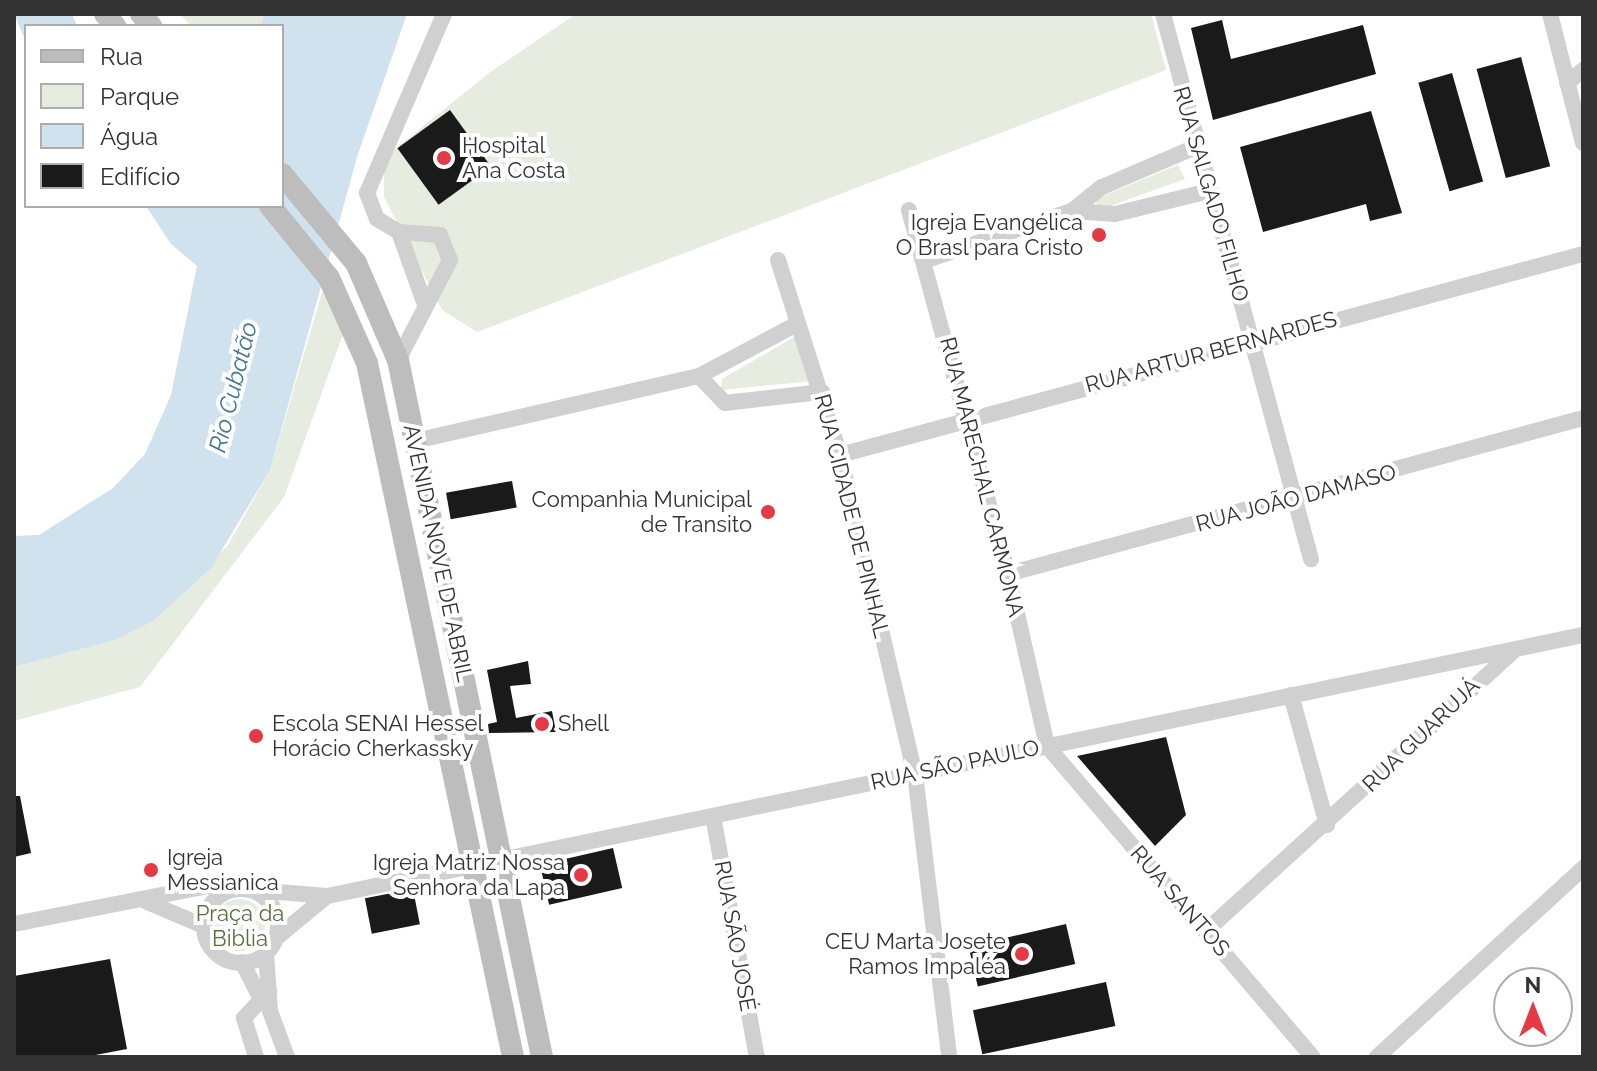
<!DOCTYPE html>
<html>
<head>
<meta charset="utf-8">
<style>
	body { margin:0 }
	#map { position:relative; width:1597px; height:1071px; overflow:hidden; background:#fff; font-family:Raleway,sans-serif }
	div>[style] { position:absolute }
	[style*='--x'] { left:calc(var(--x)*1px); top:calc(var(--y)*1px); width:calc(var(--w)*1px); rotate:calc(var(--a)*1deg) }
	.green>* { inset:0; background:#e6ecdf }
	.round { border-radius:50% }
	.water>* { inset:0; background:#cfe2ee }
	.building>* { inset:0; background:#1a1a1a; transform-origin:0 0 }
	.minor>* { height:16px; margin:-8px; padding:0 8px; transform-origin:8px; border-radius:8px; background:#d0d0d0 }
	.minor>.ring { margin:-8px; padding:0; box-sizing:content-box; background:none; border:16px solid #d0d0d0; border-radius:50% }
	.secondary>* { height:22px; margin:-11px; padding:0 11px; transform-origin:11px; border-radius:11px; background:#bdbdbd }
	.dots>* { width:22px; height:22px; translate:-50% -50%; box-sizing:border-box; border:4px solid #fff; border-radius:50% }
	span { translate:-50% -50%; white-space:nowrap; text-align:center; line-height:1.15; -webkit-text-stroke:8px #fff; paint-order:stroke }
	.poi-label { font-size:22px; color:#333 }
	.left { translate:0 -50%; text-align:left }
	.right { translate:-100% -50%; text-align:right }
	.street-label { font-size:22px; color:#333 }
	.park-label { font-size:22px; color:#56703f }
	.water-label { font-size:24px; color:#3f7597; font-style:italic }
	.frame { position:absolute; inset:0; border:16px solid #333; pointer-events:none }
	.legend { position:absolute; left:24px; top:24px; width:260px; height:184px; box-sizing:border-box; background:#fff; border:2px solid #adadad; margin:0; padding:10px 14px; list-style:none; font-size:24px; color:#333 }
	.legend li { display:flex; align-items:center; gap:16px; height:40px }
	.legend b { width:40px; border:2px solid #adadad }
	.north { position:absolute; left:1493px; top:967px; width:80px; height:80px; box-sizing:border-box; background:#fff; border:2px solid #adadad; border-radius:50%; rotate:0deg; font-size:22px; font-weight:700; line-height:32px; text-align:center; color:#333 }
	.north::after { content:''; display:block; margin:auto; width:28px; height:36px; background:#e63946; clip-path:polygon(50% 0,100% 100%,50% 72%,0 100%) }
</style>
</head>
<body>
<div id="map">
	<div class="green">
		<div style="clip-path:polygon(180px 14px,264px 14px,260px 26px,191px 26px)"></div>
		<div style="clip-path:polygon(576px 14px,1151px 14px,1166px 70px,477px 332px,442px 310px,384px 197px,384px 170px,390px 153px,489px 73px)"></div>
		<div style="clip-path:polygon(1178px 165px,1185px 179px,1099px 210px,1095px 199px)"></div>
		<div style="clip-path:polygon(325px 282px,343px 334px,284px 497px,140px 687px,14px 721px,14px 667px,116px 640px,153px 621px,228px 545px,270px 470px)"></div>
		<div style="clip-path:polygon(796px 336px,813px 381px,721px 390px,722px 379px)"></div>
		<div class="round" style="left:213px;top:899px;width:52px;height:52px"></div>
	</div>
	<div class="water">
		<div style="clip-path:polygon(14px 14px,72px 14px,77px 26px,26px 26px,26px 42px)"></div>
		<div style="clip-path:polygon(264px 14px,407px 14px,358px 154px,270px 470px,211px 568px,153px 621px,116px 640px,14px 667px,14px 536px,39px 535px,113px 488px,145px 454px,171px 395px,197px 266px,171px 244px,146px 206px,282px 206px,282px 26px,260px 26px)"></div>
	</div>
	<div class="building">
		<div style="clip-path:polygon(1222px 20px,1231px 59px,1363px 25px,1376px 74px,1213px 120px,1191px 28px)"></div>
		<div style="left:1521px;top:57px;width:113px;height:46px;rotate:75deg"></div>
		<div style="left:1452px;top:73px;width:113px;height:35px;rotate:74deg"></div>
		<div style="left:450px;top:110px;width:70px;height:65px;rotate:54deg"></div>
		<div style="clip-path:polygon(1371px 111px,1402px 213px,1370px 221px,1366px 204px,1263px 232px,1240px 147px)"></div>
		<div style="left:512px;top:481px;width:27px;height:67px;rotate:80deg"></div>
		<div style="clip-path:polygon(528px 661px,531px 684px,510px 686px,516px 718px,552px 711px,556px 732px,489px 733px,488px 724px,497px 722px,487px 670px)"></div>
		<div style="clip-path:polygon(1166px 737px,1186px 815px,1155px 846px,1077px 756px)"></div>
		<div style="clip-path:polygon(14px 796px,20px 796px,31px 853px,14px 857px)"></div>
		<div style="left:613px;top:848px;width:41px;height:75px;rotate:77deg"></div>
		<div style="left:413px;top:889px;width:36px;height:49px;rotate:79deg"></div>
		<div style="left:1066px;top:924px;width:41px;height:100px;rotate:77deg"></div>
		<div style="clip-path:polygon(110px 959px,127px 1049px,85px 1057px,14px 1057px,14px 976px)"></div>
		<div style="left:1106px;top:982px;width:45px;height:136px;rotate:78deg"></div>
	</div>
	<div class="minor">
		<div style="--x:1163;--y:14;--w:565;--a:74.81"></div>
		<div style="--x:1550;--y:14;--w:133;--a:75.7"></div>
		<div style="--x:1567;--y:83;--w:21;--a:-39"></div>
		<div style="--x:909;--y:210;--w:377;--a:74.8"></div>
		<div style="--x:1008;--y:574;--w:176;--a:77.2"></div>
		<div style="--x:1047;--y:746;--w:409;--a:49.5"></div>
		<div style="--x:1072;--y:211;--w:43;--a:4"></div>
		<div style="--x:1115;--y:214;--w:97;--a:-13.7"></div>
		<div style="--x:778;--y:260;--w:205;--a:72.4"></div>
		<div style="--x:840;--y:455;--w:328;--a:76.8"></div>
		<div style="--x:915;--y:774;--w:285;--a:83.1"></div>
		<div style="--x:927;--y:260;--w:153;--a:-18.7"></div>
		<div style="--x:1072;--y:211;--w:38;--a:-39"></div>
		<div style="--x:1102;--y:187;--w:102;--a:-23.1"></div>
		<div style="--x:424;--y:302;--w:74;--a:-109.7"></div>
		<div style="--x:399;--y:232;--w:26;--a:-149"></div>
		<div style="--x:377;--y:219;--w:28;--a:-111"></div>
		<div style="--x:367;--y:193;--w:195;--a:-66.7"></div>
		<div style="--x:398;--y:360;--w:113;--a:-62.5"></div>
		<div style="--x:450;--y:260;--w:27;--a:-112"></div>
		<div style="--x:440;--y:235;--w:41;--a:-175.8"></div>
		<div style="--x:699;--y:376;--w:37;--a:46"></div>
		<div style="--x:725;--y:403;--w:98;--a:-6.5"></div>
		<div style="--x:415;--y:441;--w:291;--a:-12.9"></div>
		<div style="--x:699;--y:376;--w:111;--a:-28"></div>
		<div style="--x:840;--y:455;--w:770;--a:-15.14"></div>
		<div style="--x:1008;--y:574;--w:596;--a:-15.18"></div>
		<div style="--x:1291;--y:695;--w:135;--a:74.5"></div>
		<div style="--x:713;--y:816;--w:245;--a:79.7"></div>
		<div class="ring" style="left:204px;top:889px;width:58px;height:58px"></div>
		<div style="--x:254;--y:890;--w:73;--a:4.7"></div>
		<div style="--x:147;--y:902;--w:62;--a:22.8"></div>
		<div style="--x:14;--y:924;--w:198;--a:-11.1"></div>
		<div style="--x:208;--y:886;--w:24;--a:5"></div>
		<div style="--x:1206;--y:931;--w:415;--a:-42.3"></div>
		<div style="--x:276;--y:938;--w:66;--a:-39.5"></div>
		<div style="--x:327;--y:896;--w:1283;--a:-11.74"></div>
		<div style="--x:266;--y:952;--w:59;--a:86.1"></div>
		<div style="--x:270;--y:1011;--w:49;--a:69.7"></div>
		<div style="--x:242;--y:962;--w:46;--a:62.9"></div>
		<div style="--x:256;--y:1057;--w:41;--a:-107.1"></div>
		<div style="--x:244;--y:1018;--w:37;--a:-47"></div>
		<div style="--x:1377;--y:1057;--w:280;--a:-42.5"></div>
	</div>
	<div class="secondary">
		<div style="--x:105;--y:14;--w:16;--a:50"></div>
		<div style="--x:141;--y:14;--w:16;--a:50"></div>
		<div style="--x:282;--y:174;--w:116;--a:50.3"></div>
		<div style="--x:356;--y:263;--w:106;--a:66.6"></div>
		<div style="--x:398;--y:360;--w:712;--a:78.33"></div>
		<div style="--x:270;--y:206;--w:93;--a:50.7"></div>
		<div style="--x:329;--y:278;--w:93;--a:65.9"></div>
		<div style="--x:367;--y:363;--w:709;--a:78.12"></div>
	</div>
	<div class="dots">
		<div style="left:444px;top:158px;background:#e63946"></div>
		<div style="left:1099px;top:235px;background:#e63946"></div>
		<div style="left:768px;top:512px;background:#e63946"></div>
		<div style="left:542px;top:724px;background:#e63946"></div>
		<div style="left:256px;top:736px;background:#e63946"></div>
		<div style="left:151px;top:870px;background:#e63946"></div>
		<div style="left:581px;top:875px;background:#e63946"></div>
		<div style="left:1022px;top:954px;background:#e63946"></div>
	</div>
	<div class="poi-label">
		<span class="left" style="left:462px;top:158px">Hospital<br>Ana Costa</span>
		<span class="right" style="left:1083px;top:235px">Igreja Evangélica<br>O Brasl para Cristo</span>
		<span class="right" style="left:752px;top:512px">Companhia Municipal<br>de Transito</span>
		<span class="left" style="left:272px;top:736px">Escola SENAI Hessel<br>Horácio Cherkassky</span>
		<span class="left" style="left:558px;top:724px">Shell</span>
		<span class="left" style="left:167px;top:870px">Igreja<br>Messianica</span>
		<span class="right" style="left:565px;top:875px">Igreja Matriz Nossa<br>Senhora da Lapa</span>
		<span class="right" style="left:1006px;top:954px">CEU Marta Josete<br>Ramos Impaléa</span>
	</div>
	<div class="street-label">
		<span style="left:1211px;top:194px;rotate:74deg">RUA SALGADO FILHO</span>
		<span style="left:1211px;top:352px;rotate:-15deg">RUA ARTUR BERNARDES</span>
		<span style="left:982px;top:477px;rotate:76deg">RUA MARECHAL CARMONA</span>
		<span style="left:1296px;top:498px;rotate:-15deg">RUA JOÃO DAMASO</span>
		<span style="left:852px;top:516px;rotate:76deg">RUA CIDADE DE PINHAL</span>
		<span style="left:438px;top:553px;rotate:78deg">AVENIDA NOVE DE ABRIL</span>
		<span style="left:1421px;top:735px;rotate:-44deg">RUA GUARUJÁ</span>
		<span style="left:955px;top:765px;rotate:-12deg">RUA SÃO PAULO</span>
		<span style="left:1180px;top:901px;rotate:49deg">RUA SANTOS</span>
		<span style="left:735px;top:936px;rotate:80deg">RUA SÃO JOSÉ</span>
	</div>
	<div class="park-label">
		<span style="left:240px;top:926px">Praça da<br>Biblia</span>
	</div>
	<div class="water-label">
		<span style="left:233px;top:387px;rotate:-76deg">Rio Cubatão</span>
	</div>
	<div class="frame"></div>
	<ul class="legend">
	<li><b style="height:10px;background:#bdbdbd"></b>Rua</li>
	<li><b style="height:22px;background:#e6ecdf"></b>Parque</li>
	<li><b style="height:22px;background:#cfe2ee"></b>Água</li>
	<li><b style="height:22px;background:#1a1a1a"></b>Edifício</li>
	</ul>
	<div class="north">N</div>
</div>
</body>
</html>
